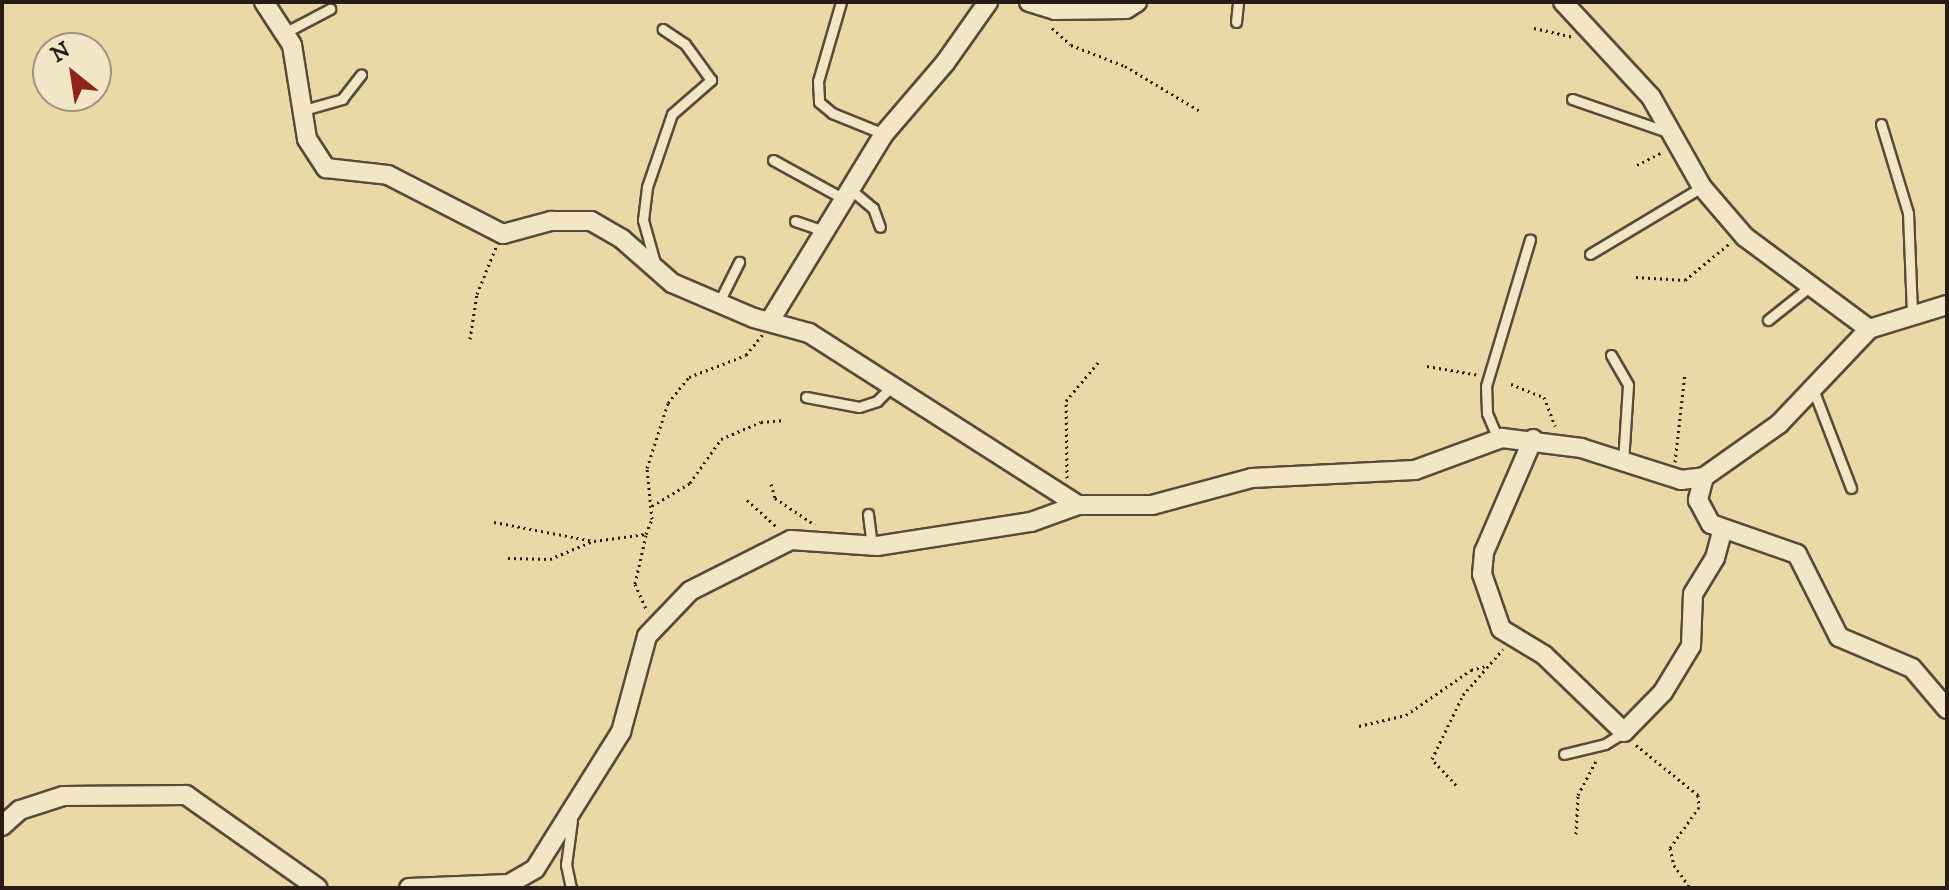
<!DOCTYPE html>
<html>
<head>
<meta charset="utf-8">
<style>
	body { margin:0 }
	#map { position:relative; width:1949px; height:890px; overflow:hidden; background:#ead8a6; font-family:"IM FELL DW Pica",serif }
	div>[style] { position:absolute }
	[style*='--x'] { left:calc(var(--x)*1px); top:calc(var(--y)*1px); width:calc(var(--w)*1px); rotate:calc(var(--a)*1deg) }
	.path>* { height:3px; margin-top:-1.5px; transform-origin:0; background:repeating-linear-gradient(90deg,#291b16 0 2px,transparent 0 6px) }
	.roads { filter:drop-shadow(2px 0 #594a3a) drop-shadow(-2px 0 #594a3a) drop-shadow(0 2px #594a3a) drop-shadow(0 -2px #594a3a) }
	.lane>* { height:9px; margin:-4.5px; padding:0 4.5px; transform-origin:4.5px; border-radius:4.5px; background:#f1e6c5 }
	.street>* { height:18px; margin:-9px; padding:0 9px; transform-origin:9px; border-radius:9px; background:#f1e6c5 }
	span { translate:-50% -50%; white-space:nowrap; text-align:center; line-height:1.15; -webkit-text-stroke:8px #f1e6c5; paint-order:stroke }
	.frame { position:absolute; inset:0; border:4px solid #291b16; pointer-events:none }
	.north { position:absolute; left:32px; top:32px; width:80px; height:80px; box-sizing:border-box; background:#f1e6c5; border:2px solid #a1957f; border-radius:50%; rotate:330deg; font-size:22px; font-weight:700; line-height:32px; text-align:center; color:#291b16 }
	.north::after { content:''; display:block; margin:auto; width:28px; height:36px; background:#8f2418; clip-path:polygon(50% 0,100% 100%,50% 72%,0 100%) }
</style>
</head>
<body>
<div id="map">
	<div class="path">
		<div style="--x:1052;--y:28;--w:25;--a:42"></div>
		<div style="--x:1071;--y:45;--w:58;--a:21.3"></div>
		<div style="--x:1125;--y:66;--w:87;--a:31"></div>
		<div style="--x:1534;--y:28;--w:41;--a:12.7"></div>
		<div style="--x:1637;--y:165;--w:28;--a:-27"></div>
		<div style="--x:1636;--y:277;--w:49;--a:3.5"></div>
		<div style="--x:1685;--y:280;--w:58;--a:-39.4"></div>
		<div style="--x:470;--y:339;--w:46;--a:-81.2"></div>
		<div style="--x:477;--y:294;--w:51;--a:-68"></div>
		<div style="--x:1427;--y:366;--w:53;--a:9.8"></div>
		<div style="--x:1511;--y:384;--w:35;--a:22"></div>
		<div style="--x:1544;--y:397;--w:31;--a:69"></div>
		<div style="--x:1675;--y:462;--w:90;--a:-83.6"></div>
		<div style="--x:1067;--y:478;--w:77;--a:-90.7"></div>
		<div style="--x:1066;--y:401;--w:53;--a:-50.3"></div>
		<div style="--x:771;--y:484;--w:15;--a:74"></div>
		<div style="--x:775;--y:498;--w:48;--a:34"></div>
		<div style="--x:747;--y:500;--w:40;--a:42"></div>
		<div style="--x:652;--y:506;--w:44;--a:-31.2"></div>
		<div style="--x:690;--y:483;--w:54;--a:-54.8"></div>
		<div style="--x:721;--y:439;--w:43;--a:-23"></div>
		<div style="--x:761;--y:422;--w:21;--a:-5"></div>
		<div style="--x:494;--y:522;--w:102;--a:10.8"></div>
		<div style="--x:594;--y:541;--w:52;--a:-7.7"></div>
		<div style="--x:646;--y:534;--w:16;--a:-68"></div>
		<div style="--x:652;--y:519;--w:51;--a:-95.6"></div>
		<div style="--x:647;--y:468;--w:68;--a:-72.1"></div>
		<div style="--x:668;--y:403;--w:33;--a:-51"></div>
		<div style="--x:689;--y:377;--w:61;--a:-21.1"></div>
		<div style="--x:746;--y:355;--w:26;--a:-51"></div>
		<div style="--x:646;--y:535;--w:50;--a:102.7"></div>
		<div style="--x:635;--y:584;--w:30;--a:66"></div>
		<div style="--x:508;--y:558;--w:42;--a:1.4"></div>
		<div style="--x:550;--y:559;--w:47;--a:-22.7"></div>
		<div style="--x:1359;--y:726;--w:48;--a:-13.2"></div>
		<div style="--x:1406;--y:715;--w:79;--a:-34.7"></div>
		<div style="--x:1471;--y:670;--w:16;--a:-15"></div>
		<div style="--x:1636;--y:745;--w:80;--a:38.9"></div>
		<div style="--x:1698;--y:795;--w:12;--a:85"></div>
		<div style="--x:1699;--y:807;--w:50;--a:125.3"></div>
		<div style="--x:1670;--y:848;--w:17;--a:77"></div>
		<div style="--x:1674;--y:865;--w:28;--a:55"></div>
		<div style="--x:1456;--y:785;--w:35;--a:-133"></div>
		<div style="--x:1432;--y:759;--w:71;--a:-64.2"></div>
		<div style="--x:1463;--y:695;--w:61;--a:-49"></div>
		<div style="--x:1576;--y:834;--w:39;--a:-87"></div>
		<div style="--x:1578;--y:795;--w:41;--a:-62.2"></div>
	</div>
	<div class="roads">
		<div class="lane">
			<div style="--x:841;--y:2;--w:82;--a:106.2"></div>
			<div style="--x:818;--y:81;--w:21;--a:87"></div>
			<div style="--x:819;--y:102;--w:17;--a:40"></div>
			<div style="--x:832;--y:113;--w:56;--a:22"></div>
			<div style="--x:1236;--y:22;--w:20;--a:-84"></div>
			<div style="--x:286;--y:32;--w:50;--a:-27.6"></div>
			<div style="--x:1572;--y:99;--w:105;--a:19"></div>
			<div style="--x:304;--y:110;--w:40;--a:-16"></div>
			<div style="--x:342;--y:99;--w:31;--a:-52"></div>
			<div style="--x:1881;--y:124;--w:93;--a:73.1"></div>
			<div style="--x:1908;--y:213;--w:101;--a:87.7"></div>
			<div style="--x:773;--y:160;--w:81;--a:28.8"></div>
			<div style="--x:850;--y:189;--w:30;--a:40"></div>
			<div style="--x:873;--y:208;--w:20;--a:70"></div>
			<div style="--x:795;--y:221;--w:31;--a:19"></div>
			<div style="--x:1590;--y:254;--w:131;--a:-30.9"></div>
			<div style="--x:655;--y:263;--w:45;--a:-105.6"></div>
			<div style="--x:643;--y:220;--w:33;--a:-83"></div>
			<div style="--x:647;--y:187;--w:77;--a:-71.1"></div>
			<div style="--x:672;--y:114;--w:52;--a:-41.1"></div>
			<div style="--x:711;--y:80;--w:44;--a:-125.8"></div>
			<div style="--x:685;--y:44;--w:27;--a:-146"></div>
			<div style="--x:719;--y:302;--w:45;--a:-63.4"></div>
			<div style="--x:1768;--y:320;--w:56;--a:-38.5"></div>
			<div style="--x:1611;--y:355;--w:34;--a:60"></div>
			<div style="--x:1628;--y:385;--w:77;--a:93.7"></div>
			<div style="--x:1813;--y:389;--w:106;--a:69"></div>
			<div style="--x:806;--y:397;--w:54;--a:10.7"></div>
			<div style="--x:859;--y:407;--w:19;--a:-18"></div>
			<div style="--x:877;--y:401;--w:21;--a:-45"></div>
			<div style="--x:1498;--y:439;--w:28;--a:-113"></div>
			<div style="--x:1487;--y:413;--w:27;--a:-92"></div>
			<div style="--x:1486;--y:386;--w:153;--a:-73.3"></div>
			<div style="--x:868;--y:514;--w:32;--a:83"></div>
			<div style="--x:1564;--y:754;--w:42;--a:-13.7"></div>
			<div style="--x:1605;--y:744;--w:22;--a:-32"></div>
			<div style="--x:571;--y:888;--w:24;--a:-102"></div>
			<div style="--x:566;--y:865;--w:45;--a:-82.4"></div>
		</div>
		<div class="street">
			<div style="--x:264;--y:2;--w:51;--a:56.9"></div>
			<div style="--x:292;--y:45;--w:95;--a:80.9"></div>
			<div style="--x:307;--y:139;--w:35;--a:57"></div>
			<div style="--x:326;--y:168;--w:62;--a:6.4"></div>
			<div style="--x:388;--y:175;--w:129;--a:27.2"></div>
			<div style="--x:503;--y:234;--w:50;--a:-15.2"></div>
			<div style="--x:551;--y:221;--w:40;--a:0"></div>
			<div style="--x:591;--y:221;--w:36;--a:30"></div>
			<div style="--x:622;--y:239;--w:67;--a:41.3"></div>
			<div style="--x:672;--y:283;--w:89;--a:23.1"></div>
			<div style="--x:754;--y:318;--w:57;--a:15.3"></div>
			<div style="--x:809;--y:333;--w:319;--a:32.6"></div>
			<div style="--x:1078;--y:505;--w:74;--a:0"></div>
			<div style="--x:1152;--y:505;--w:104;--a:-15.1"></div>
			<div style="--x:1252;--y:478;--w:163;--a:-2.8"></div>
			<div style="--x:1415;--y:470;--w:93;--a:-20.2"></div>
			<div style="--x:1502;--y:438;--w:80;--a:7.2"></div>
			<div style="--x:1581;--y:448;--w:105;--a:17.7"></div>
			<div style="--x:1681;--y:480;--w:23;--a:-7"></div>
			<div style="--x:1704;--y:477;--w:92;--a:-35.2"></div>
			<div style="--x:1779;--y:424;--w:131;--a:-46.5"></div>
			<div style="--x:1869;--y:329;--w:82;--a:-17.1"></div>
			<div style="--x:1029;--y:2;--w:27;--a:17"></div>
			<div style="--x:1055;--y:10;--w:71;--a:-0.8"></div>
			<div style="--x:1126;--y:9;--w:13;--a:-32"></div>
			<div style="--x:1563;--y:2;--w:129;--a:47.2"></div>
			<div style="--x:1651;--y:97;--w:103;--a:60.5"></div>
			<div style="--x:1702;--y:187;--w:66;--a:49.3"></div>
			<div style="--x:1745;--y:237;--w:154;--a:36.6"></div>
			<div style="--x:771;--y:319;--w:217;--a:-58.6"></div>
			<div style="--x:884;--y:134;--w:94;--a:-49.3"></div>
			<div style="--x:945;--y:63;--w:75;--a:-54.8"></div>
			<div style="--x:1533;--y:439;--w:123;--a:113.4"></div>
			<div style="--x:1484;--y:552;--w:22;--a:95"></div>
			<div style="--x:1482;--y:574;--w:58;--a:70.9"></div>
			<div style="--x:1501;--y:629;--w:50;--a:31.2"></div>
			<div style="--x:1544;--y:655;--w:111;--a:43.9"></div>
			<div style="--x:1624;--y:732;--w:56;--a:-45.7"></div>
			<div style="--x:1663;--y:692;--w:54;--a:-58.7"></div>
			<div style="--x:1691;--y:646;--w:52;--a:-87.8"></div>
			<div style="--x:1693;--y:594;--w:42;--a:-58.6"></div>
			<div style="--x:1715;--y:558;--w:27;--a:-75"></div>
			<div style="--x:1704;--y:477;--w:24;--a:105"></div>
			<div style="--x:1698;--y:500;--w:27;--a:62"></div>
			<div style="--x:1711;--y:524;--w:91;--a:19.2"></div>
			<div style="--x:1797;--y:554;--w:93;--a:63.2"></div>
			<div style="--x:1839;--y:637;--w:79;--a:23"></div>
			<div style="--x:1912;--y:668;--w:54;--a:49.5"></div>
			<div style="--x:2;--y:826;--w:24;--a:-42"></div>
			<div style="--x:20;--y:810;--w:45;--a:-18"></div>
			<div style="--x:63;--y:796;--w:123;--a:-0.5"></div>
			<div style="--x:186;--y:795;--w:161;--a:35.2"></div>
			<div style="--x:409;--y:888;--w:100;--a:-2.3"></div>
			<div style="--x:509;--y:884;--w:30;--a:-30"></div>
			<div style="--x:535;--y:869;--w:162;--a:-57.9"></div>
			<div style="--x:621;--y:732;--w:99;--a:-74.8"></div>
			<div style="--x:647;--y:636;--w:62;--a:-46.3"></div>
			<div style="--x:690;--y:591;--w:113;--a:-26.8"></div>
			<div style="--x:791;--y:540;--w:86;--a:4"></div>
			<div style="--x:877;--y:546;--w:156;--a:-8.9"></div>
			<div style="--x:1031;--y:522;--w:50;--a:-19.9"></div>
		</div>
	</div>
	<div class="frame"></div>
	<div class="north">N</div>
</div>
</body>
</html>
